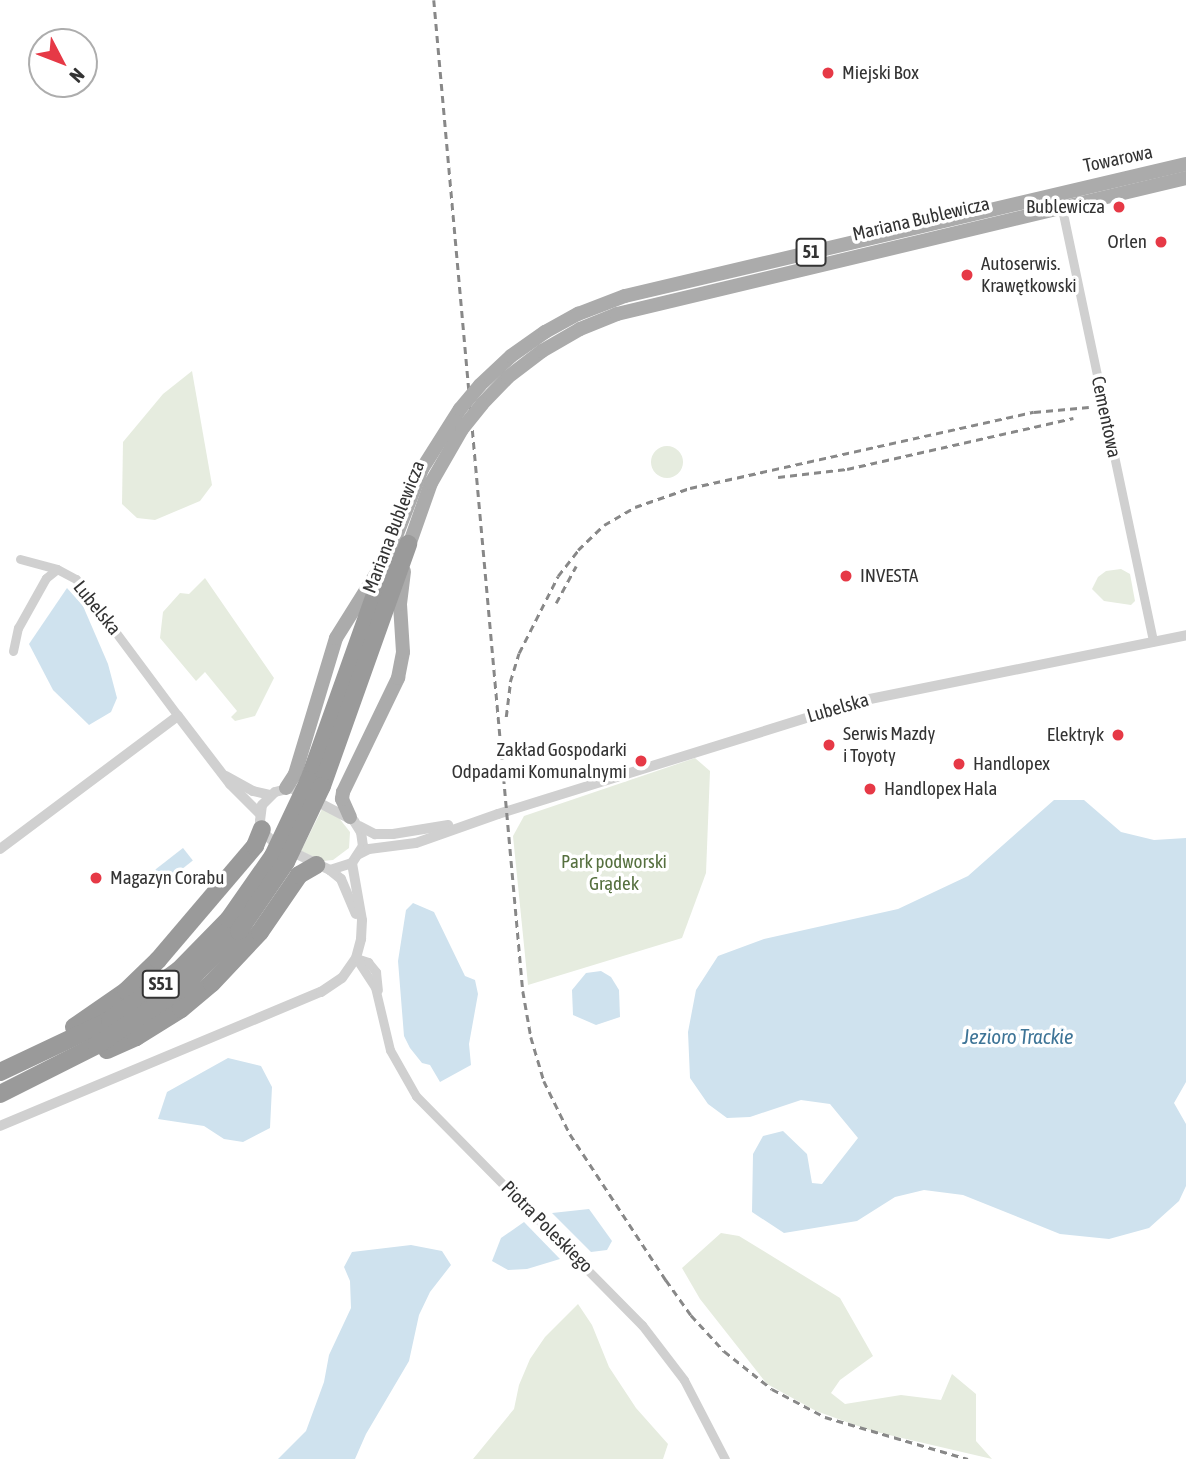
<!DOCTYPE html>
<html>
<head>
<meta charset="utf-8">
<style>
	body { margin:0 }
	#map { position:relative; width:1186px; height:1459px; overflow:hidden; background:#fff; font-family:"Asap Condensed",sans-serif }
	div>[style] { position:absolute }
	[style*='--x'] { left:calc(var(--x)*1px); top:calc(var(--y)*1px); width:calc(var(--w)*1px); rotate:calc(var(--a)*1deg) }
	.green>* { inset:0; background:#e6ecdf }
	.round { border-radius:50% }
	.water>* { inset:0; background:#cfe2ee; transform-origin:0 0 }
	.minor>* { height:9px; margin:-4.5px; padding:0 4.5px; transform-origin:4.5px; border-radius:4.5px; background:#d0d0d0 }
	.tertiary>* { height:10px; margin:-5px; padding:0 5px; transform-origin:5px; border-radius:5px; background:#d0d0d0 }
	.primary>* { height:14px; margin:-7px; padding:0 7px; transform-origin:7px; border-radius:7px; background:#ababab }
	.motorway>* { height:18px; margin:-9px; padding:0 9px; transform-origin:9px; border-radius:9px; background:#9a9a9a }
	.rail>* { height:2.5px; margin-top:-1.25px; transform-origin:0; background:repeating-linear-gradient(90deg,#888 0 7px,transparent 0 12px) }
	.primary-bridge>* { height:14px; margin:-7px; padding:0 7px; transform-origin:7px; border-radius:7px; background:#ababab }
	.motorway-bridge>* { height:18px; margin:-9px; padding:0 9px; transform-origin:9px; border-radius:9px; background:#9a9a9a }
	.dots>* { width:19px; height:19px; translate:-50% -50%; box-sizing:border-box; border:4px solid #fff; border-radius:50% }
	span { translate:-50% -50%; white-space:nowrap; text-align:center; line-height:1.15; -webkit-text-stroke:7px #fff; paint-order:stroke }
	.shield-label span { padding:2px 5px; background:#fff; border:2px solid; border-radius:5px; -webkit-text-stroke-width:0 }
	.shield-label { font-size:18px; color:#333; font-weight:700 }
	.poi-label { font-size:19px; color:#333 }
	.left { translate:0 -50%; text-align:left }
	.right { translate:-100% -50%; text-align:right }
	.street-label { font-size:19px; color:#333 }
	.park-label { font-size:19px; color:#56703f }
	.water-label { font-size:21px; color:#3f7597; font-style:italic }
	.north { position:absolute; left:28px; top:28px; width:70px; height:70px; box-sizing:border-box; background:#fff; border:2px solid #adadad; border-radius:50%; rotate:132deg; font-size:19px; font-weight:700; line-height:28px; text-align:center; color:#333 }
	.north::after { content:''; display:block; margin:auto; width:24px; height:32px; background:#e63946; clip-path:polygon(50% 0,100% 100%,50% 72%,0 100%) }
</style>
</head>
<body>
<div id="map">
	<div class="green">
		<div style="clip-path:polygon(192px 371px,212px 485px,200px 501px,155px 520px,137px 518px,122px 504px,123px 442px,163px 394px)"></div>
		<div class="round" style="left:651px;top:446px;width:32px;height:32px"></div>
		<div style="clip-path:polygon(1121px 569px,1130px 574px,1135px 601px,1131px 605px,1104px 601px,1092px 589px,1098px 577px,1106px 571px)"></div>
		<div style="clip-path:polygon(205px 578px,274px 678px,255px 716px,235px 721px,231px 717px,237px 711px,205px 672px,196px 681px,160px 638px,163px 612px,180px 593px,189px 594px)"></div>
		<div style="clip-path:polygon(695px 758px,710px 771px,706px 873px,682px 938px,528px 985px,513px 836px,524px 816px)"></div>
		<div style="clip-path:polygon(322px 809px,339px 818px,350px 832px,349px 848px,333px 860px,323px 861px,301px 851px)"></div>
		<div style="clip-path:polygon(721px 1233px,739px 1236px,840px 1298px,873px 1356px,840px 1380px,831px 1393px,845px 1404px,901px 1395px,941px 1400px,952px 1374px,976px 1394px,976px 1441px,992px 1459px,872px 1431px,816px 1411px,767px 1384px,700px 1299px,682px 1268px)"></div>
		<div style="clip-path:polygon(578px 1304px,592px 1325px,609px 1367px,636px 1408px,668px 1444px,663px 1459px,473px 1459px,514px 1409px,519px 1385px,530px 1359px,545px 1337px)"></div>
	</div>
	<div class="water">
		<div style="clip-path:polygon(67px 588px,83px 606px,108px 664px,117px 698px,111px 712px,89px 725px,53px 690px,29px 644px)"></div>
		<div style="clip-path:polygon(1054px 800px,1084px 800px,1121px 832px,1154px 840px,1186px 838px,1186px 1082px,1174px 1103px,1186px 1124px,1186px 1186px,1179px 1201px,1149px 1228px,1109px 1239px,1060px 1234px,963px 1195px,924px 1190px,895px 1197px,857px 1221px,784px 1233px,752px 1212px,753px 1154px,763px 1136px,783px 1131px,807px 1154px,812px 1183px,822px 1184px,858px 1138px,830px 1104px,801px 1100px,750px 1117px,727px 1118px,708px 1104px,690px 1078px,688px 1032px,696px 990px,718px 956px,764px 939px,898px 909px,968px 876px)"></div>
		<div style="left:183px;top:848px;width:16px;height:35px;rotate:52deg"></div>
		<div style="clip-path:polygon(413px 903px,434px 912px,465px 976px,475px 980px,478px 994px,469px 1044px,471px 1065px,440px 1082px,430px 1065px,422px 1063px,410px 1048px,404px 1036px,398px 961px,406px 910px)"></div>
		<div style="clip-path:polygon(601px 971px,611px 977px,619px 990px,620px 1017px,596px 1025px,573px 1015px,572px 990px,586px 973px)"></div>
		<div style="clip-path:polygon(228px 1058px,261px 1066px,272px 1087px,270px 1128px,243px 1142px,224px 1139px,204px 1126px,158px 1119px,167px 1092px)"></div>
		<div style="clip-path:polygon(589px 1209px,612px 1241px,607px 1250px,591px 1252px,552px 1213px)"></div>
		<div style="clip-path:polygon(524px 1222px,560px 1259px,527px 1269px,508px 1270px,492px 1261px,501px 1238px)"></div>
		<div style="clip-path:polygon(411px 1245px,442px 1251px,451px 1265px,430px 1292px,419px 1315px,409px 1361px,366px 1434px,355px 1459px,278px 1459px,306px 1431px,324px 1382px,329px 1355px,351px 1308px,350px 1281px,344px 1267px,352px 1252px)"></div>
	</div>
	<div class="minor">
		<div style="--x:1061;--y:204;--w:447;--a:78.1"></div>
		<div style="--x:20;--y:559;--w:38;--a:15"></div>
		<div style="--x:57;--y:569;--w:21;--a:28"></div>
		<div style="--x:76;--y:579;--w:171;--a:53.3"></div>
		<div style="--x:13;--y:651;--w:24;--a:-78"></div>
		<div style="--x:18;--y:628;--w:57;--a:-60.8"></div>
		<div style="--x:46;--y:578;--w:14;--a:-39"></div>
		<div style="--x:356;--y:958;--w:35;--a:57"></div>
		<div style="--x:375;--y:987;--w:65;--a:76.6"></div>
		<div style="--x:390;--y:1050;--w:53;--a:60.5"></div>
		<div style="--x:416;--y:1096;--w:322;--a:45.4"></div>
		<div style="--x:642;--y:1325;--w:69;--a:52.6"></div>
		<div style="--x:684;--y:1380;--w:89;--a:62.6"></div>
		<div style="--x:356;--y:958;--w:13;--a:18"></div>
		<div style="--x:368;--y:962;--w:13;--a:51"></div>
		<div style="--x:376;--y:972;--w:18;--a:84"></div>
	</div>
	<div class="tertiary">
		<div style="--x:226;--y:776;--w:31;--a:29"></div>
		<div style="--x:253;--y:791;--w:17;--a:13"></div>
		<div style="--x:291;--y:788;--w:71;--a:27.6"></div>
		<div style="--x:354;--y:821;--w:13;--a:58"></div>
		<div style="--x:361;--y:832;--w:14;--a:82"></div>
		<div style="--x:363;--y:846;--w:20;--a:123"></div>
		<div style="--x:352;--y:863;--w:23;--a:162"></div>
		<div style="--x:330;--y:870;--w:60;--a:-154.3"></div>
		<div style="--x:276;--y:844;--w:15;--a:-138"></div>
		<div style="--x:265;--y:834;--w:14;--a:-111"></div>
		<div style="--x:260;--y:821;--w:16;--a:-83"></div>
		<div style="--x:262;--y:805;--w:18;--a:-45"></div>
		<div style="--x:275;--y:792;--w:16;--a:-14"></div>
		<div style="--x:359;--y:826;--w:18;--a:27"></div>
		<div style="--x:375;--y:834;--w:18;--a:0"></div>
		<div style="--x:393;--y:834;--w:56;--a:-9.3"></div>
		<div style="--x:0;--y:849;--w:222;--a:-36.8"></div>
		<div style="--x:178;--y:716;--w:86;--a:52.6"></div>
		<div style="--x:230;--y:784;--w:42;--a:45"></div>
		<div style="--x:359;--y:854;--w:11;--a:-27"></div>
		<div style="--x:369;--y:849;--w:47;--a:-7.3"></div>
		<div style="--x:416;--y:843;--w:87;--a:-19.5"></div>
		<div style="--x:498;--y:814;--w:384;--a:-17.3"></div>
		<div style="--x:865;--y:700;--w:328;--a:-11.4"></div>
		<div style="--x:330;--y:870;--w:14;--a:39"></div>
		<div style="--x:341;--y:879;--w:38;--a:67"></div>
		<div style="--x:0;--y:1126;--w:348;--a:-22.7"></div>
		<div style="--x:321;--y:992;--w:25;--a:-34"></div>
		<div style="--x:342;--y:978;--w:24;--a:-55"></div>
		<div style="--x:356;--y:958;--w:20;--a:-75"></div>
		<div style="--x:361;--y:939;--w:19;--a:-87"></div>
		<div style="--x:362;--y:920;--w:58;--a:-100"></div>
	</div>
	<div class="primary">
		<div style="--x:480;--y:385;--w:42;--a:-43.1"></div>
		<div style="--x:511;--y:356;--w:42;--a:-35.2"></div>
		<div style="--x:545;--y:332;--w:38;--a:-29"></div>
		<div style="--x:578;--y:314;--w:50;--a:-21"></div>
		<div style="--x:625;--y:296;--w:576;--a:-13.24"></div>
		<div style="--x:482;--y:404;--w:37;--a:-46"></div>
		<div style="--x:508;--y:377;--w:43;--a:-37.4"></div>
		<div style="--x:542;--y:351;--w:44;--a:-30.1"></div>
		<div style="--x:580;--y:329;--w:40;--a:-22"></div>
		<div style="--x:617;--y:314;--w:585;--a:-13.44"></div>
		<div style="--x:407;--y:551;--w:72;--a:-70.6"></div>
		<div style="--x:431;--y:483;--w:62;--a:-60.1"></div>
		<div style="--x:286;--y:788;--w:17;--a:-57"></div>
		<div style="--x:295;--y:774;--w:142;--a:-73.2"></div>
		<div style="--x:336;--y:638;--w:102;--a:-57.9"></div>
		<div style="--x:390;--y:552;--w:89;--a:-68.9"></div>
		<div style="--x:422;--y:469;--w:71;--a:-57.7"></div>
		<div style="--x:350;--y:817;--w:20;--a:-114"></div>
		<div style="--x:342;--y:799;--w:7;--a:-82"></div>
		<div style="--x:343;--y:792;--w:127;--a:-64.2"></div>
		<div style="--x:398;--y:678;--w:26;--a:-79"></div>
		<div style="--x:403;--y:652;--w:48;--a:-93.6"></div>
		<div style="--x:400;--y:604;--w:33;--a:-83"></div>
	</div>
	<div class="motorway">
		<div style="--x:309;--y:780;--w:242;--a:-70.4"></div>
		<div style="--x:322;--y:786;--w:257;--a:-70.4"></div>
		<div style="--x:74;--y:1027;--w:63;--a:-34.7"></div>
		<div style="--x:126;--y:991;--w:45;--a:-44.1"></div>
		<div style="--x:158;--y:960;--w:150;--a:-49.6"></div>
		<div style="--x:255;--y:846;--w:18;--a:-68"></div>
		<div style="--x:107;--y:1050;--w:32;--a:-24"></div>
		<div style="--x:136;--y:1037;--w:53;--a:-31.9"></div>
		<div style="--x:181;--y:1009;--w:40;--a:-40"></div>
		<div style="--x:212;--y:983;--w:70;--a:-46.7"></div>
		<div style="--x:260;--y:932;--w:69;--a:-55.6"></div>
		<div style="--x:299;--y:875;--w:20;--a:-30"></div>
		<div style="--x:0;--y:1072;--w:122;--a:-25.3"></div>
		<div style="--x:110;--y:1020;--w:85;--a:-35.9"></div>
		<div style="--x:179;--y:970;--w:71;--a:-45.6"></div>
		<div style="--x:229;--y:919;--w:77;--a:-55.1"></div>
		<div style="--x:0;--y:1094;--w:109;--a:-26.8"></div>
		<div style="--x:97;--y:1045;--w:99;--a:-33.9"></div>
		<div style="--x:179;--y:990;--w:84;--a:-44.5"></div>
		<div style="--x:239;--y:931;--w:83;--a:-55.7"></div>
	</div>
	<div class="rail">
		<div style="--x:434;--y:0;--w:995;--a:84.87"></div>
		<div style="--x:523;--y:991;--w:47;--a:80.1"></div>
		<div style="--x:531;--y:1037;--w:46;--a:73.5"></div>
		<div style="--x:544;--y:1081;--w:59;--a:63.9"></div>
		<div style="--x:570;--y:1134;--w:175;--a:56.7"></div>
		<div style="--x:666;--y:1280;--w:43;--a:54.5"></div>
		<div style="--x:691;--y:1315;--w:49;--a:47.5"></div>
		<div style="--x:724;--y:1351;--w:61;--a:38.4"></div>
		<div style="--x:772;--y:1389;--w:60;--a:27.8"></div>
		<div style="--x:825;--y:1417;--w:149;--a:16.4"></div>
		<div style="--x:778;--y:477;--w:69;--a:-6.6"></div>
		<div style="--x:847;--y:469;--w:232;--a:-12.7"></div>
		<div style="--x:556;--y:603;--w:42;--a:-61.6"></div>
		<div style="--x:506;--y:717;--w:35;--a:-83"></div>
		<div style="--x:510;--y:682;--w:30;--a:-73"></div>
		<div style="--x:519;--y:653;--w:86;--a:-63.1"></div>
		<div style="--x:558;--y:576;--w:33;--a:-52"></div>
		<div style="--x:578;--y:550;--w:36;--a:-44"></div>
		<div style="--x:604;--y:525;--w:36;--a:-30"></div>
		<div style="--x:635;--y:507;--w:58;--a:-19.1"></div>
		<div style="--x:690;--y:488;--w:352;--a:-12.5"></div>
		<div style="--x:1034;--y:412;--w:55;--a:-5.2"></div>
	</div>
	<div class="primary-bridge">
		<div style="--x:460;--y:409;--w:31;--a:-50"></div>
		<div style="--x:462;--y:429;--w:32;--a:-51"></div>
	</div>
	<div class="motorway-bridge">
		<div style="--x:273;--y:856;--w:84;--a:-64.7"></div>
		<div style="--x:286;--y:862;--w:84;--a:-64.7"></div>
	</div>
	<div class="dots">
		<div style="left:828px;top:73px;background:#e63946"></div>
		<div style="left:1119px;top:207px;background:#e63946"></div>
		<div style="left:1161px;top:242px;background:#e63946"></div>
		<div style="left:967px;top:275px;background:#e63946"></div>
		<div style="left:846px;top:576px;background:#e63946"></div>
		<div style="left:1118px;top:735px;background:#e63946"></div>
		<div style="left:829px;top:745px;background:#e63946"></div>
		<div style="left:641px;top:761px;background:#e63946"></div>
		<div style="left:959px;top:764px;background:#e63946"></div>
		<div style="left:870px;top:789px;background:#e63946"></div>
		<div style="left:96px;top:878px;background:#e63946"></div>
	</div>
	<div class="shield-label">
		<span style="left:811px;top:252px">51</span>
		<span style="left:161px;top:984px">S51</span>
	</div>
	<div class="poi-label">
		<span class="left" style="left:842px;top:73px">Miejski Box</span>
		<span class="right" style="left:1105px;top:207px">Bublewicza</span>
		<span class="right" style="left:1147px;top:242px">Orlen</span>
		<span class="left" style="left:981px;top:275px">Autoserwis.<br>Krawętkowski</span>
		<span class="left" style="left:860px;top:576px">INVESTA</span>
		<span class="left" style="left:843px;top:745px">Serwis Mazdy<br>i Toyoty</span>
		<span class="right" style="left:1104px;top:735px">Elektryk</span>
		<span class="right" style="left:627px;top:761px">Zakład Gospodarki<br>Odpadami Komunalnymi</span>
		<span class="left" style="left:973px;top:764px">Handlopex</span>
		<span class="left" style="left:884px;top:789px">Handlopex Hala</span>
		<span class="left" style="left:110px;top:878px">Magazyn Corabu</span>
	</div>
	<div class="street-label">
		<span style="left:1118px;top:159px;rotate:-12deg">Towarowa</span>
		<span style="left:921px;top:219px;rotate:-13deg">Mariana Bublewicza</span>
		<span style="left:1106px;top:417px;rotate:78deg">Cementowa</span>
		<span style="left:394px;top:527px;rotate:-69deg">Mariana Bublewicza</span>
		<span style="left:97px;top:608px;rotate:51deg">Lubelska</span>
		<span style="left:838px;top:708px;rotate:-16deg">Lubelska</span>
		<span style="left:547px;top:1227px;rotate:45deg">Piotra Poleskiego</span>
	</div>
	<div class="park-label">
		<span style="left:614px;top:873px">Park podworski<br>Grądek</span>
	</div>
	<div class="water-label">
		<span style="left:1018px;top:1036px">Jezioro Trackie</span>
	</div>
	<div class="north">N</div>
</div>
</body>
</html>
